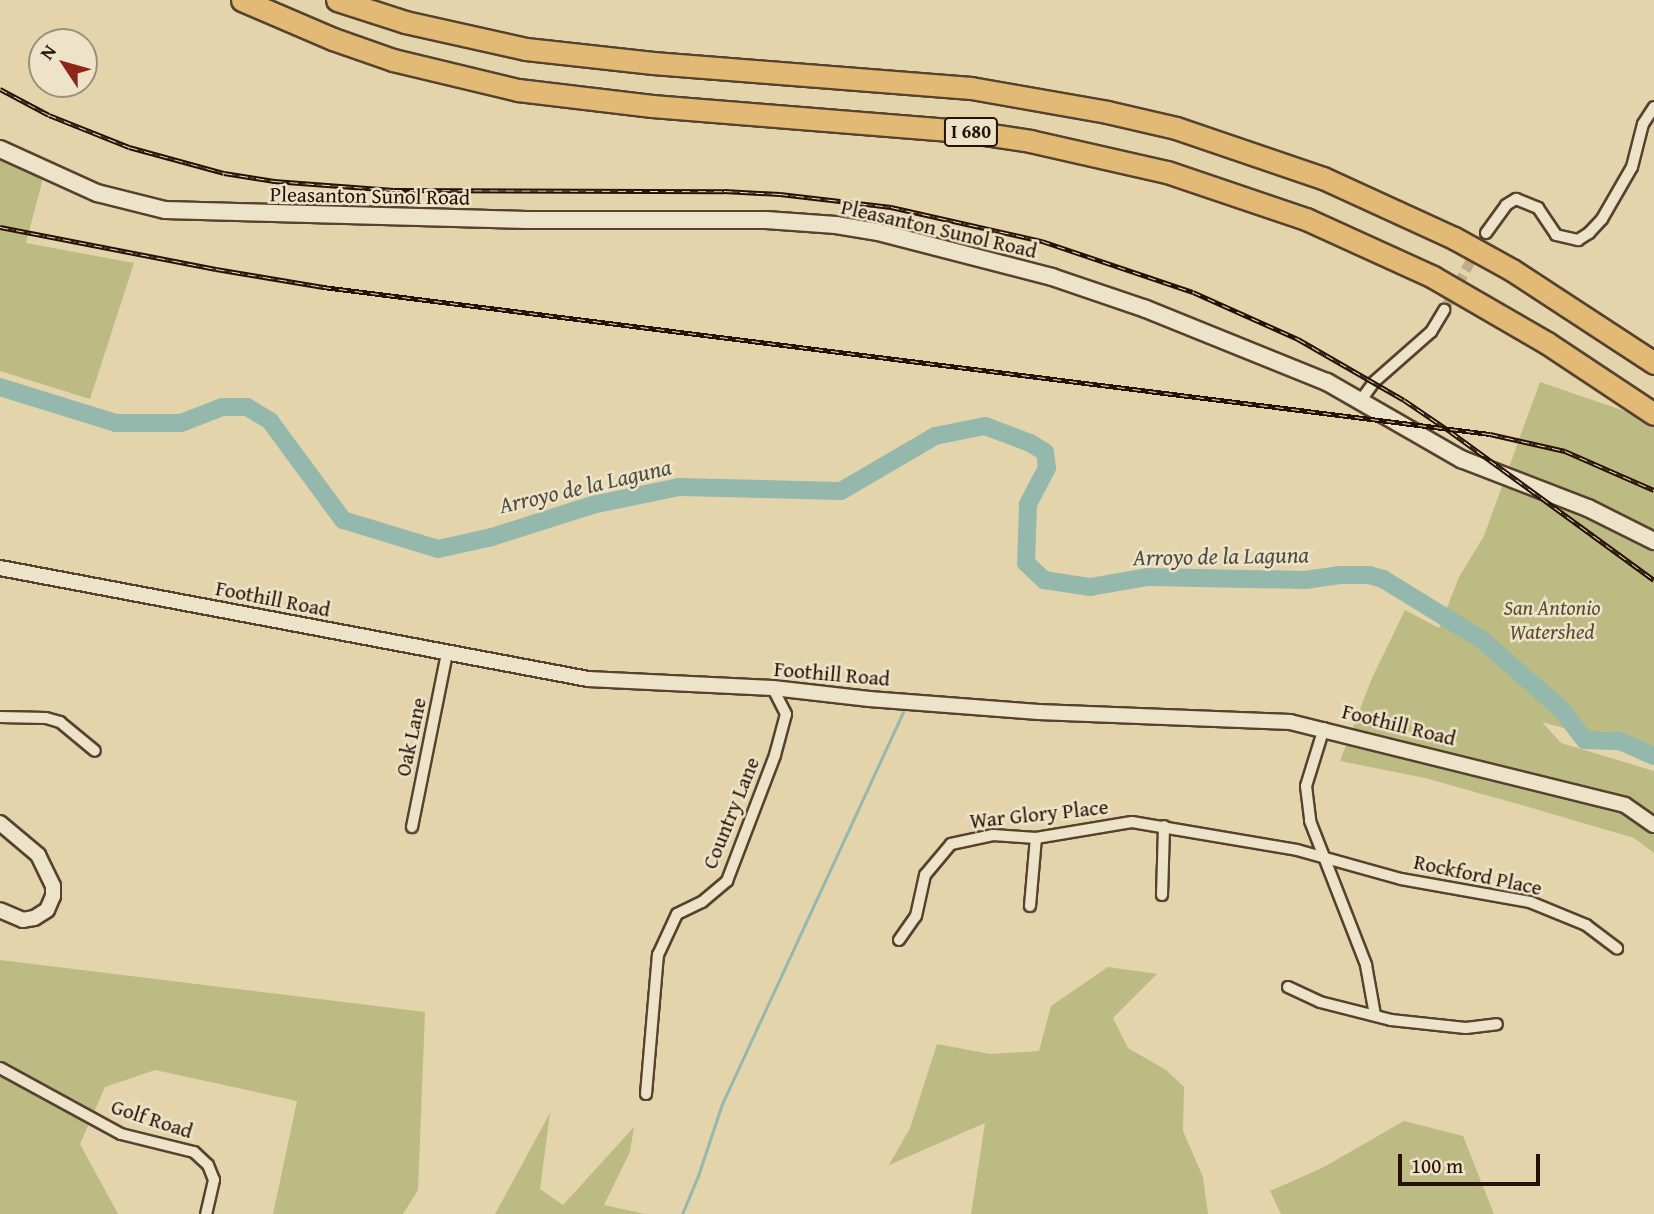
<!DOCTYPE html>
<html>
<head>
<meta charset="utf-8">
<style>
	body { margin:0 }
	#map { position:relative; width:1654px; height:1214px; overflow:hidden; background:#e4d4ab; font-family:"Gentium Book Plus",serif }
	div>[style] { position:absolute }
	[style*='--x'] { left:calc(var(--x)*1px); top:calc(var(--y)*1px); width:calc(var(--w)*1px); rotate:calc(var(--a)*1deg) }
	.green>* { inset:0; background:#bcbb83 }
	.stream>* { height:2.5px; margin:-1.25px; padding:0 1.25px; transform-origin:1.25px; border-radius:1.25px; background:#95b8ac }
	.river>* { height:18px; margin:-9px; padding:0 9px; transform-origin:9px; border-radius:9px; background:#95b8ac }
	.minor-tunnel>* { height:10px; margin-top:-5px; transform-origin:0; background:repeating-linear-gradient(90deg,#bead8a 0 10px,transparent 0 15px) }
	.roads { filter:drop-shadow(2px 0 #56422e) drop-shadow(-2px 0 #56422e) drop-shadow(0 2px #56422e) drop-shadow(0 -2px #56422e) }
	.minor>* { height:10px; margin:-5px; padding:0 5px; transform-origin:5px; border-radius:5px; background:#ede3c8 }
	.tertiary>* { height:14px; margin:-7px; padding:0 7px; transform-origin:7px; border-radius:7px; background:#ede3c8 }
	.secondary>* { height:16px; margin:-8px; padding:0 8px; transform-origin:8px; border-radius:8px; background:#ede3c8 }
	.motorway>* { height:21px; margin:-10.5px; padding:0 10.5px; transform-origin:10.5px; border-radius:10.5px; background:#e2ba76 }
	.rail>* { height:5px; margin-top:-2.5px; transform-origin:0; background:repeating-linear-gradient(90deg,#ede3c8 0 8px,#271105 0 16px); box-sizing:border-box; border-block:2px solid #271105 }
	span { translate:-50% -50%; white-space:nowrap; text-align:center; line-height:1.15; -webkit-text-stroke:5px #ede3c8; paint-order:stroke }
	.shield-label span { padding:2px 5px; background:#ede3c8; border:2px solid; border-radius:5px; -webkit-text-stroke-width:0 }
	.shield-label { font-size:19px; color:#271105; font-weight:700 }
	.street-label { font-size:21px; color:#271105 }
	.park-label { font-size:21px; color:#5b4c31; font-style:italic }
	.water-label { font-size:23px; color:#4e4b3f; font-style:italic }
	.north { position:absolute; left:28px; top:28px; width:70px; height:70px; box-sizing:border-box; background:#ede3c8; border:2px solid #9e8f7a; border-radius:50%; rotate:306deg; font-size:19px; font-weight:700; line-height:28px; text-align:center; color:#271105 }
	.north::after { content:''; display:block; margin:auto; width:24px; height:32px; background:#8f2418; clip-path:polygon(50% 0,100% 100%,50% 72%,0 100%) }
	.scale { position:absolute; left:1398px; top:1154px; width:142px; height:32px; box-sizing:border-box; border:4px solid #271105; border-top:0; padding-left:9px; font-size:21px; line-height:24px; white-space:nowrap; color:#271105; -webkit-text-stroke:5px #ede3c8; paint-order:stroke }
</style>
</head>
<body>
<div id="map">
	<div class="green">
		<div style="clip-path:polygon(0 145px,46px 167px,26px 243px,134px 263px,90px 399px,0 371px)"></div>
		<div style="clip-path:polygon(1540px 382px,1654px 421px,1654px 753px,1542px 722px,1561px 743px,1654px 771px,1654px 853px,1634px 838px,1525px 806px,1425px 778px,1340px 761px,1372px 678px,1405px 610px,1439px 628px,1459px 577px,1484px 536px)"></div>
		<div style="clip-path:polygon(0 960px,425px 1012px,418px 1190px,403px 1214px,273px 1214px,297px 1101px,155px 1070px,105px 1087px,80px 1144px,118px 1214px,0 1214px)"></div>
		<div style="clip-path:polygon(1108px 967px,1157px 974px,1113px 1018px,1128px 1048px,1166px 1070px,1184px 1087px,1183px 1131px,1203px 1177px,1208px 1214px,971px 1214px,985px 1123px,889px 1165px,910px 1128px,937px 1044px,990px 1054px,1039px 1051px,1051px 1006px)"></div>
		<div style="clip-path:polygon(550px 1113px,540px 1189px,563px 1205px,634px 1127px,630px 1152px,604px 1205px,645px 1214px,495px 1214px)"></div>
		<div style="clip-path:polygon(1404px 1121px,1463px 1136px,1494px 1214px,1281px 1214px,1270px 1191px,1322px 1168px)"></div>
	</div>
	<div class="stream">
		<div style="--x:682;--y:1214;--w:41;--a:-67.2"></div>
		<div style="--x:698;--y:1176;--w:76;--a:-71.6"></div>
		<div style="--x:722;--y:1104;--w:432;--a:-65.2"></div>
	</div>
	<div class="river">
		<div style="--x:0;--y:387;--w:121;--a:17.2"></div>
		<div style="--x:116;--y:423;--w:65;--a:0"></div>
		<div style="--x:181;--y:423;--w:44;--a:-21.3"></div>
		<div style="--x:222;--y:407;--w:25;--a:0"></div>
		<div style="--x:247;--y:407;--w:27;--a:31"></div>
		<div style="--x:270;--y:421;--w:123;--a:53.6"></div>
		<div style="--x:343;--y:520;--w:99;--a:17"></div>
		<div style="--x:438;--y:549;--w:55;--a:-12.5"></div>
		<div style="--x:492;--y:537;--w:105;--a:-17.7"></div>
		<div style="--x:592;--y:505;--w:89;--a:-11.7"></div>
		<div style="--x:679;--y:487;--w:162;--a:1.4"></div>
		<div style="--x:841;--y:491;--w:109;--a:-30.3"></div>
		<div style="--x:935;--y:436;--w:51;--a:-11.3"></div>
		<div style="--x:985;--y:426;--w:48;--a:20.7"></div>
		<div style="--x:1030;--y:443;--w:17;--a:31"></div>
		<div style="--x:1045;--y:452;--w:16;--a:83"></div>
		<div style="--x:1047;--y:468;--w:41;--a:117.8"></div>
		<div style="--x:1028;--y:504;--w:59;--a:91.9"></div>
		<div style="--x:1026;--y:563;--w:25;--a:43"></div>
		<div style="--x:1044;--y:580;--w:47;--a:8.7"></div>
		<div style="--x:1090;--y:587;--w:59;--a:-9.8"></div>
		<div style="--x:1148;--y:577;--w:157;--a:1.1"></div>
		<div style="--x:1305;--y:580;--w:34;--a:-8"></div>
		<div style="--x:1339;--y:575;--w:30;--a:0"></div>
		<div style="--x:1369;--y:575;--w:15;--a:16"></div>
		<div style="--x:1383;--y:579;--w:116;--a:31.6"></div>
		<div style="--x:1482;--y:640;--w:106;--a:41.2"></div>
		<div style="--x:1562;--y:710;--w:38;--a:53"></div>
		<div style="--x:1585;--y:740;--w:35;--a:2"></div>
		<div style="--x:1620;--y:741;--w:37;--a:24"></div>
	</div>
	<div class="minor-tunnel">
		<div style="--x:1444;--y:310;--w:88;--a:-61.4"></div>
	</div>
	<div class="roads">
		<div class="minor">
			<div style="--x:1486;--y:233;--w:34;--a:-54"></div>
			<div style="--x:1506;--y:205;--w:12;--a:-31"></div>
			<div style="--x:1516;--y:199;--w:24;--a:22"></div>
			<div style="--x:1538;--y:208;--w:32;--a:56"></div>
			<div style="--x:1556;--y:235;--w:23;--a:13"></div>
			<div style="--x:1578;--y:240;--w:13;--a:-32"></div>
			<div style="--x:1589;--y:233;--w:19;--a:-47"></div>
			<div style="--x:1602;--y:219;--w:60;--a:-60"></div>
			<div style="--x:1632;--y:167;--w:44;--a:-75.7"></div>
			<div style="--x:1643;--y:124;--w:20;--a:-57"></div>
			<div style="--x:1361;--y:400;--w:22;--a:-54"></div>
			<div style="--x:1374;--y:382;--w:76;--a:-41.3"></div>
			<div style="--x:1431;--y:332;--w:26;--a:-59"></div>
			<div style="--x:0;--y:717;--w:46;--a:1.2"></div>
			<div style="--x:46;--y:718;--w:15;--a:16"></div>
			<div style="--x:60;--y:722;--w:45;--a:39.6"></div>
			<div style="--x:1324;--y:728;--w:61;--a:107.2"></div>
			<div style="--x:1306;--y:786;--w:35;--a:83"></div>
			<div style="--x:1310;--y:821;--w:155;--a:68.7"></div>
			<div style="--x:1366;--y:965;--w:51;--a:79.8"></div>
			<div style="--x:412;--y:827;--w:177;--a:-78.6"></div>
			<div style="--x:1162;--y:895;--w:69;--a:-88.3"></div>
			<div style="--x:1030;--y:906;--w:68;--a:-85"></div>
			<div style="--x:899;--y:940;--w:29;--a:-55"></div>
			<div style="--x:916;--y:916;--w:42;--a:-77.6"></div>
			<div style="--x:925;--y:875;--w:40;--a:-50"></div>
			<div style="--x:951;--y:844;--w:43;--a:-12.1"></div>
			<div style="--x:993;--y:835;--w:43;--a:4"></div>
			<div style="--x:1036;--y:838;--w:97;--a:-9.5"></div>
			<div style="--x:1132;--y:822;--w:167;--a:9.6"></div>
			<div style="--x:1297;--y:850;--w:108;--a:15.6"></div>
			<div style="--x:1401;--y:879;--w:131;--a:10.1"></div>
			<div style="--x:1530;--y:902;--w:61;--a:22.3"></div>
			<div style="--x:1586;--y:925;--w:39;--a:37"></div>
			<div style="--x:1288;--y:987;--w:35;--a:25"></div>
			<div style="--x:1320;--y:1002;--w:73;--a:14.2"></div>
			<div style="--x:1391;--y:1020;--w:75;--a:6.1"></div>
			<div style="--x:1466;--y:1028;--w:31;--a:-7"></div>
			<div style="--x:0;--y:1068;--w:138;--a:28.6"></div>
			<div style="--x:121;--y:1134;--w:75;--a:13.9"></div>
			<div style="--x:194;--y:1152;--w:19;--a:43"></div>
			<div style="--x:208;--y:1165;--w:16;--a:68"></div>
			<div style="--x:214;--y:1180;--w:35;--a:103"></div>
			<div style="--x:646;--y:1094;--w:140;--a:-85.1"></div>
			<div style="--x:658;--y:955;--w:45;--a:-65.1"></div>
			<div style="--x:677;--y:914;--w:28;--a:-26"></div>
			<div style="--x:702;--y:902;--w:33;--a:-40"></div>
			<div style="--x:727;--y:881;--w:135;--a:-69.1"></div>
			<div style="--x:775;--y:755;--w:42;--a:-75"></div>
			<div style="--x:786;--y:714;--w:29;--a:-117"></div>
		</div>
		<div class="tertiary">
			<div style="--x:0;--y:568;--w:598;--a:10.69"></div>
			<div style="--x:588;--y:679;--w:185;--a:2.8"></div>
			<div style="--x:773;--y:688;--w:97;--a:6.5"></div>
			<div style="--x:869;--y:699;--w:170;--a:4.4"></div>
			<div style="--x:1039;--y:712;--w:251;--a:2.3"></div>
			<div style="--x:1290;--y:722;--w:345;--a:13.9"></div>
			<div style="--x:1625;--y:805;--w:35;--a:35"></div>
			<div style="--x:0;--y:823;--w:50;--a:40.1"></div>
			<div style="--x:38;--y:855;--w:34;--a:64"></div>
			<div style="--x:53;--y:886;--w:10;--a:90"></div>
			<div style="--x:53;--y:896;--w:15;--a:113"></div>
			<div style="--x:47;--y:910;--w:15;--a:148"></div>
			<div style="--x:34;--y:918;--w:11;--a:170"></div>
			<div style="--x:23;--y:920;--w:25;--a:-157"></div>
		</div>
		<div class="secondary">
			<div style="--x:0;--y:149;--w:107;--a:24.4"></div>
			<div style="--x:97;--y:193;--w:70;--a:14"></div>
			<div style="--x:165;--y:210;--w:362;--a:1.6"></div>
			<div style="--x:527;--y:220;--w:239;--a:0"></div>
			<div style="--x:766;--y:220;--w:70;--a:4.1"></div>
			<div style="--x:836;--y:225;--w:43;--a:9.5"></div>
			<div style="--x:878;--y:232;--w:180;--a:14.5"></div>
			<div style="--x:1052;--y:277;--w:99;--a:18.8"></div>
			<div style="--x:1146;--y:309;--w:195;--a:22"></div>
			<div style="--x:1327;--y:382;--w:155;--a:29.9"></div>
			<div style="--x:1461;--y:459;--w:136;--a:21.1"></div>
			<div style="--x:1588;--y:508;--w:74;--a:26.6"></div>
		</div>
		<div class="motorway">
			<div style="--x:242;--y:0;--w:99;--a:23.2"></div>
			<div style="--x:333;--y:39;--w:64;--a:19.3"></div>
			<div style="--x:393;--y:60;--w:129;--a:13.5"></div>
			<div style="--x:518;--y:90;--w:135;--a:6.8"></div>
			<div style="--x:652;--y:106;--w:314;--a:4.6"></div>
			<div style="--x:965;--y:131;--w:66;--a:8.7"></div>
			<div style="--x:1030;--y:141;--w:140;--a:12.8"></div>
			<div style="--x:1167;--y:172;--w:147;--a:18.7"></div>
			<div style="--x:1306;--y:219;--w:140;--a:24.5"></div>
			<div style="--x:1433;--y:277;--w:132;--a:30.1"></div>
			<div style="--x:1547;--y:343;--w:128;--a:33.6"></div>
			<div style="--x:337;--y:0;--w:71;--a:17.9"></div>
			<div style="--x:405;--y:22;--w:124;--a:12.6"></div>
			<div style="--x:526;--y:49;--w:128;--a:6.3"></div>
			<div style="--x:653;--y:63;--w:319;--a:4.5"></div>
			<div style="--x:971;--y:88;--w:138;--a:10"></div>
			<div style="--x:1107;--y:112;--w:71;--a:13.1"></div>
			<div style="--x:1176;--y:128;--w:155;--a:18.8"></div>
			<div style="--x:1323;--y:178;--w:144;--a:24.6"></div>
			<div style="--x:1454;--y:238;--w:66;--a:28.9"></div>
			<div style="--x:1512;--y:270;--w:170;--a:33.2"></div>
		</div>
	</div>
	<div class="rail">
		<div style="--x:0;--y:89;--w:55;--a:28"></div>
		<div style="--x:49;--y:115;--w:86;--a:21.8"></div>
		<div style="--x:129;--y:147;--w:98;--a:15.3"></div>
		<div style="--x:224;--y:173;--w:51;--a:9.1"></div>
		<div style="--x:274;--y:181;--w:120;--a:4.3"></div>
		<div style="--x:394;--y:190;--w:330;--a:0.2"></div>
		<div style="--x:724;--y:191;--w:56;--a:3.1"></div>
		<div style="--x:780;--y:194;--w:112;--a:6.7"></div>
		<div style="--x:891;--y:207;--w:155;--a:12.7"></div>
		<div style="--x:1042;--y:241;--w:159;--a:18.7"></div>
		<div style="--x:1193;--y:292;--w:115;--a:24.1"></div>
		<div style="--x:1298;--y:339;--w:122;--a:29.9"></div>
		<div style="--x:1404;--y:400;--w:57;--a:34.2"></div>
		<div style="--x:1451;--y:432;--w:251;--a:36.1"></div>
		<div style="--x:0;--y:227;--w:220;--a:11"></div>
		<div style="--x:216;--y:269;--w:109;--a:9.5"></div>
		<div style="--x:323;--y:287;--w:1176;--a:7.18"></div>
		<div style="--x:1490;--y:434;--w:77;--a:12.8"></div>
		<div style="--x:1565;--y:451;--w:97;--a:23.7"></div>
	</div>
	<div class="shield-label">
		<span style="left:971px;top:132px">I 680</span>
	</div>
	<div class="street-label">
		<span style="left:370px;top:196px;rotate:1deg">Pleasanton Sunol Road</span>
		<span style="left:939px;top:229px;rotate:13deg">Pleasanton Sunol Road</span>
		<span style="left:273px;top:599px;rotate:11deg">Foothill Road</span>
		<span style="left:832px;top:674px;rotate:5deg">Foothill Road</span>
		<span style="left:1399px;top:725px;rotate:14deg">Foothill Road</span>
		<span style="left:411px;top:737px;rotate:-78deg">Oak Lane</span>
		<span style="left:731px;top:813px;rotate:-68deg">Country Lane</span>
		<span style="left:1039px;top:814px;rotate:-6deg">War Glory Place</span>
		<span style="left:1478px;top:875px;rotate:12deg">Rockford Place</span>
		<span style="left:152px;top:1119px;rotate:18deg">Golf Road</span>
	</div>
	<div class="park-label">
		<span style="left:1552px;top:620px">San Antonio<br>Watershed</span>
	</div>
	<div class="water-label">
		<span style="left:585px;top:486px;rotate:-13deg">Arroyo de la Laguna</span>
		<span style="left:1221px;top:556px;rotate:-1deg">Arroyo de la Laguna</span>
	</div>
	<div class="north">N</div>
	<div class="scale">100 m</div>
</div>
</body>
</html>
